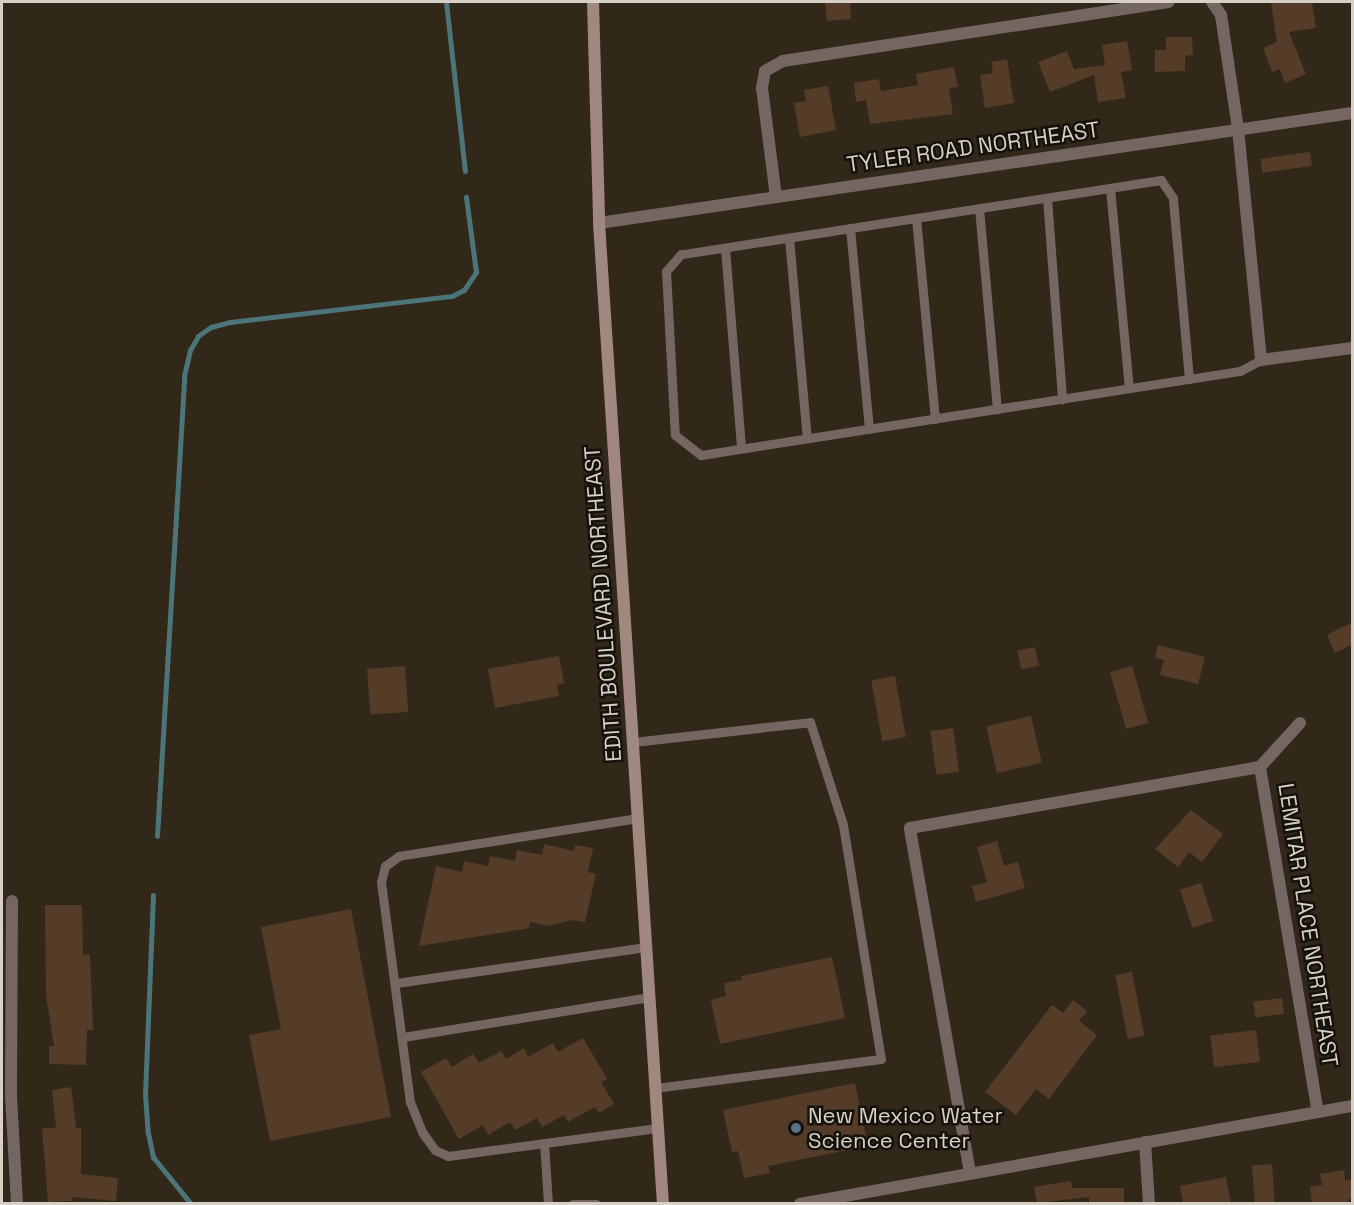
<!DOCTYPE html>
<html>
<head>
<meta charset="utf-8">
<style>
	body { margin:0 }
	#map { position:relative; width:1354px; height:1205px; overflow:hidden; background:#31281a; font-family:"Space Grotesk",sans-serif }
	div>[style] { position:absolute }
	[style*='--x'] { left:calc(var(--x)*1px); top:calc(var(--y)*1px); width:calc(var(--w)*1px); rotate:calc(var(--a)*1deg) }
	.stream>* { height:5px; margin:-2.5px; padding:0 2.5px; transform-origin:2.5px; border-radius:2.5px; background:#4c7579 }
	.building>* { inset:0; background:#543c29; transform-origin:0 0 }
	.lane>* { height:9px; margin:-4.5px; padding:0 4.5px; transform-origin:4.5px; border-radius:4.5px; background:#756661 }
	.street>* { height:12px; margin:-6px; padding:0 6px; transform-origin:6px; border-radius:6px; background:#756661 }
	.secondary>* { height:12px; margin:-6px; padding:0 6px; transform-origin:6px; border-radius:6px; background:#a08880 }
	.dots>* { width:16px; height:16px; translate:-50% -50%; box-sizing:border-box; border:3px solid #15110b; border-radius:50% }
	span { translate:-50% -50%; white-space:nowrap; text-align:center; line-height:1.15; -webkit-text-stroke:5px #15110b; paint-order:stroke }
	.street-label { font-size:22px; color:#d6d0c7 }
	.poi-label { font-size:22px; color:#d6d0c7 }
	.left { translate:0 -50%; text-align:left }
	.frame { position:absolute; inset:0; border:3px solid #d6d0c7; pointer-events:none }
</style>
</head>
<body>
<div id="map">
	<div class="stream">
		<div style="--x:446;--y:2;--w:170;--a:83.6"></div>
		<div style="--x:157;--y:836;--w:461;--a:-86.6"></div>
		<div style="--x:184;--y:376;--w:27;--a:-77"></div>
		<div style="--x:190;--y:350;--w:16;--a:-60"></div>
		<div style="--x:198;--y:336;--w:16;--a:-35"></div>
		<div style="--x:211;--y:327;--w:20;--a:-15"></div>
		<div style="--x:230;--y:322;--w:224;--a:-6.7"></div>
		<div style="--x:452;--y:296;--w:13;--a:-27"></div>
		<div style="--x:464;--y:290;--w:22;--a:-56"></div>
		<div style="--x:476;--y:272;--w:76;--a:-97.6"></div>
		<div style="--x:153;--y:895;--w:199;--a:92.3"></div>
		<div style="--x:145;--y:1094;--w:39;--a:86"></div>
		<div style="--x:148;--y:1133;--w:25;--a:78"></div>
		<div style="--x:153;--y:1157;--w:60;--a:51"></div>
	</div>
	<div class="building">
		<div style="clip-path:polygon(825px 2px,850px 2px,851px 19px,827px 21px)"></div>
		<div style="clip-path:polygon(1271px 2px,1312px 2px,1316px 28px,1289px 32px,1306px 74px,1285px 83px,1280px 69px,1272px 72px,1263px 48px,1277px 42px)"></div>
		<div style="clip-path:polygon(1166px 37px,1192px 37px,1193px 55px,1185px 56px,1185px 71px,1155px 72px,1155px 50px,1166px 50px)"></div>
		<div style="clip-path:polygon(1127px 41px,1132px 70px,1121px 72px,1126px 98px,1098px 102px,1094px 75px,1050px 92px,1038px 62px,1067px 51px,1074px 69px,1105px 65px,1102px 45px)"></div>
		<div style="clip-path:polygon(1007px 59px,1014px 103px,985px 108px,980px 75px,993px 73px,991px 62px)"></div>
		<div style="clip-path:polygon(954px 67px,958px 87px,949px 88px,953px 114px,870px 124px,866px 100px,856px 102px,854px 83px,879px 79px,881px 91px,918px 85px,916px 74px)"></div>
		<div style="clip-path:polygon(828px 86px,836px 130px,800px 137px,794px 103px,806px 101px,804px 90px)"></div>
		<div style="left:1310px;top:152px;width:14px;height:50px;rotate:82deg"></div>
		<div style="clip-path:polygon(1353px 622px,1353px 644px,1335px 653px,1327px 635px)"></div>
		<div style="clip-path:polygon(1158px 645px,1205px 657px,1198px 684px,1160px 675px,1164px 660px,1155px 658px)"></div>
		<div style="left:1035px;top:647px;width:19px;height:18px;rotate:78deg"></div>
		<div style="clip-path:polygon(559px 656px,564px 683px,557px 685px,559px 696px,495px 708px,488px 669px)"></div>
		<div style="left:405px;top:666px;width:46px;height:38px;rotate:86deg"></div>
		<div style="left:1132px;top:666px;width:59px;height:23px;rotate:74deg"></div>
		<div style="left:895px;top:676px;width:62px;height:24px;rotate:80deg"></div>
		<div style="left:1031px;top:716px;width:48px;height:46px;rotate:77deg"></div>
		<div style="left:953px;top:728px;width:44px;height:23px;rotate:82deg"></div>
		<div style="clip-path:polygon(1191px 810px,1223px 834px,1202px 862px,1189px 852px,1178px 867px,1155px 849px)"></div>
		<div style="clip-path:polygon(997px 841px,1004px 866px,1018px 862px,1025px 888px,976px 902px,972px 886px,987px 882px,977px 847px)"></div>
		<div style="clip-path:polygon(544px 844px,574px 851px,575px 845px,593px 848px,588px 872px,596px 874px,585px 922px,573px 920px,548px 926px,530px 922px,529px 928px,518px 930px,419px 946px,436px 866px,462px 872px,464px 861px,488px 866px,490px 856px,515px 861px,517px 850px,542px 855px)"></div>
		<div style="left:1201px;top:883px;width:40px;height:22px;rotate:72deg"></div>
		<div style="clip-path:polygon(45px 905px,82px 905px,83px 955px,90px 954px,93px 1030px,87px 1030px,86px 1065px,49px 1064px,49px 1046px,54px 1046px,46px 995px)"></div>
		<div style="clip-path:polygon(351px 909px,391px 1117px,270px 1141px,249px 1035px,281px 1029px,261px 927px)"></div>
		<div style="clip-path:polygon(832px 957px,845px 1018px,720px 1044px,711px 1000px,726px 996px,724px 983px,742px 980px,741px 976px)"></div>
		<div style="left:1132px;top:972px;width:65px;height:17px;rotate:79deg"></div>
		<div style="left:1282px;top:998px;width:16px;height:29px;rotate:83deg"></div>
		<div style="clip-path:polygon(1073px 1000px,1087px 1011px,1079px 1021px,1097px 1035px,1049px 1099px,1036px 1089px,1016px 1115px,985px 1092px,1052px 1005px,1063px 1013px)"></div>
		<div style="left:1256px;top:1030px;width:32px;height:46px;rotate:83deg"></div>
		<div style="clip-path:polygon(583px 1038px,607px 1079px,601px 1082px,614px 1104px,599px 1113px,595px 1107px,568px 1122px,564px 1115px,542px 1127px,537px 1118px,515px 1130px,510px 1122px,488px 1135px,483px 1125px,459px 1139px,421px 1072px,446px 1058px,452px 1067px,473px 1054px,479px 1063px,501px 1051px,506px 1059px,524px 1048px,528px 1057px,553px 1043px,558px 1052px)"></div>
		<div style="clip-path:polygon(855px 1083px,868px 1146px,768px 1166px,770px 1173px,744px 1178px,738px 1151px,732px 1152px,723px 1110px)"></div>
		<div style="clip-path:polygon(71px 1087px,76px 1128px,81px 1128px,81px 1174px,118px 1178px,116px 1201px,72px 1197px,72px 1201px,48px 1202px,42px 1128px,56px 1128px,52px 1090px)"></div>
		<div style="left:1272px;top:1164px;width:39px;height:20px;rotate:86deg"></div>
		<div style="clip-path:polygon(1344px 1170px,1345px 1180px,1353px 1179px,1353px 1199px,1348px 1199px,1349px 1203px,1312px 1203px,1310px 1187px,1322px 1185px,1320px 1174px)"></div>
		<div style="clip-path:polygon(1226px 1177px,1231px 1203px,1183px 1203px,1180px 1186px)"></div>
		<div style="clip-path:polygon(1071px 1181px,1072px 1188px,1124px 1188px,1124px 1203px,1089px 1203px,1089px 1197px,1037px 1203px,1034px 1187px)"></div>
	</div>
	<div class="lane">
		<div style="--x:1110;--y:188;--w:201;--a:84.6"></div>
		<div style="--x:1047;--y:198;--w:202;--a:85.7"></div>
		<div style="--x:979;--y:208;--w:202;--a:84.9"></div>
		<div style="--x:916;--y:218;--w:202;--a:84.6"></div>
		<div style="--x:850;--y:228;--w:202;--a:84.6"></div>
		<div style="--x:789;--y:238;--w:201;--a:84.9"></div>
		<div style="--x:725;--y:248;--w:201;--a:85.4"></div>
		<div style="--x:1189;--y:379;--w:182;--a:-95.1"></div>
		<div style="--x:1173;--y:198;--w:22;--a:-124"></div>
		<div style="--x:1161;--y:180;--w:486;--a:171.2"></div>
		<div style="--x:681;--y:254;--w:23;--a:131"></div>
		<div style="--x:666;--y:271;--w:164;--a:86.9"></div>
		<div style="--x:675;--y:435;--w:33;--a:38"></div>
		<div style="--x:701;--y:455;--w:546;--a:-8.86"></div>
		<div style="--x:1240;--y:371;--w:24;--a:-28"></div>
		<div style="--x:633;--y:742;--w:178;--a:-6.4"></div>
		<div style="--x:810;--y:722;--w:108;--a:72.2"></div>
		<div style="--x:843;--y:825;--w:237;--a:80.8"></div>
		<div style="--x:881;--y:1059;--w:227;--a:172.7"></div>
		<div style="--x:638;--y:818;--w:242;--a:171"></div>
		<div style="--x:399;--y:856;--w:17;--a:144"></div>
		<div style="--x:385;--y:866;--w:16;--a:104"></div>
		<div style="--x:381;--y:882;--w:222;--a:82.5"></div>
		<div style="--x:410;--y:1102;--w:32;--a:68"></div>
		<div style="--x:422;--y:1132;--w:22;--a:54"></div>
		<div style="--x:435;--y:1150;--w:14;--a:25"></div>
		<div style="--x:448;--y:1156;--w:213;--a:-7.6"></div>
		<div style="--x:396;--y:983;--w:254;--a:-8.2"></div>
		<div style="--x:403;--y:1037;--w:250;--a:-9.2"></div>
		<div style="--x:544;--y:1143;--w:61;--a:86.2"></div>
		<div style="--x:573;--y:1204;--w:23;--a:0"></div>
	</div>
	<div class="street">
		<div style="--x:1212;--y:2;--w:16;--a:55"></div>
		<div style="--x:1221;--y:15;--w:115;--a:81.5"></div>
		<div style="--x:1238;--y:129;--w:232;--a:84.3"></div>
		<div style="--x:1261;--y:360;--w:92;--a:-7.5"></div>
		<div style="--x:776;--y:197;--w:110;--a:-97.3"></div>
		<div style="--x:762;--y:88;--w:17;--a:-80"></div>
		<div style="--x:765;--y:71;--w:21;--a:-29"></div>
		<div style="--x:783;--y:61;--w:390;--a:-8.7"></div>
		<div style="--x:599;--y:223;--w:761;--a:-8.31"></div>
		<div style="--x:1300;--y:723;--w:59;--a:132.3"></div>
		<div style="--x:1260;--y:767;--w:350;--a:80.5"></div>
		<div style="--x:12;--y:901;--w:195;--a:90.3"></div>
		<div style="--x:11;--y:1096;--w:108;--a:86.8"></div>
		<div style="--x:1145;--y:1142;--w:62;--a:86.3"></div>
		<div style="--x:970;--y:1173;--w:350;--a:-99.9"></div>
		<div style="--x:910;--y:828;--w:355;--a:-9.9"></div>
		<div style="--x:800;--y:1204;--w:561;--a:-10.07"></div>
	</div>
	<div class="secondary">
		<div style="--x:593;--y:2;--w:221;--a:88.4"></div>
		<div style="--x:599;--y:223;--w:983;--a:86.27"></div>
	</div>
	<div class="dots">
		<div style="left:796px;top:1128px;background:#5c6f8a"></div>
	</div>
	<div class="street-label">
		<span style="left:973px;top:147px;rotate:-8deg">TYLER ROAD NORTHEAST</span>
		<span style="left:603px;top:604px;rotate:-94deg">EDITH BOULEVARD NORTHEAST</span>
		<span style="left:1308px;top:925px;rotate:81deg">LEMITAR PLACE NORTHEAST</span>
	</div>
	<div class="poi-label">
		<span class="left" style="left:808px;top:1128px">New Mexico Water<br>Science Center</span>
	</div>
	<div class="frame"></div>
</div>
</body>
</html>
